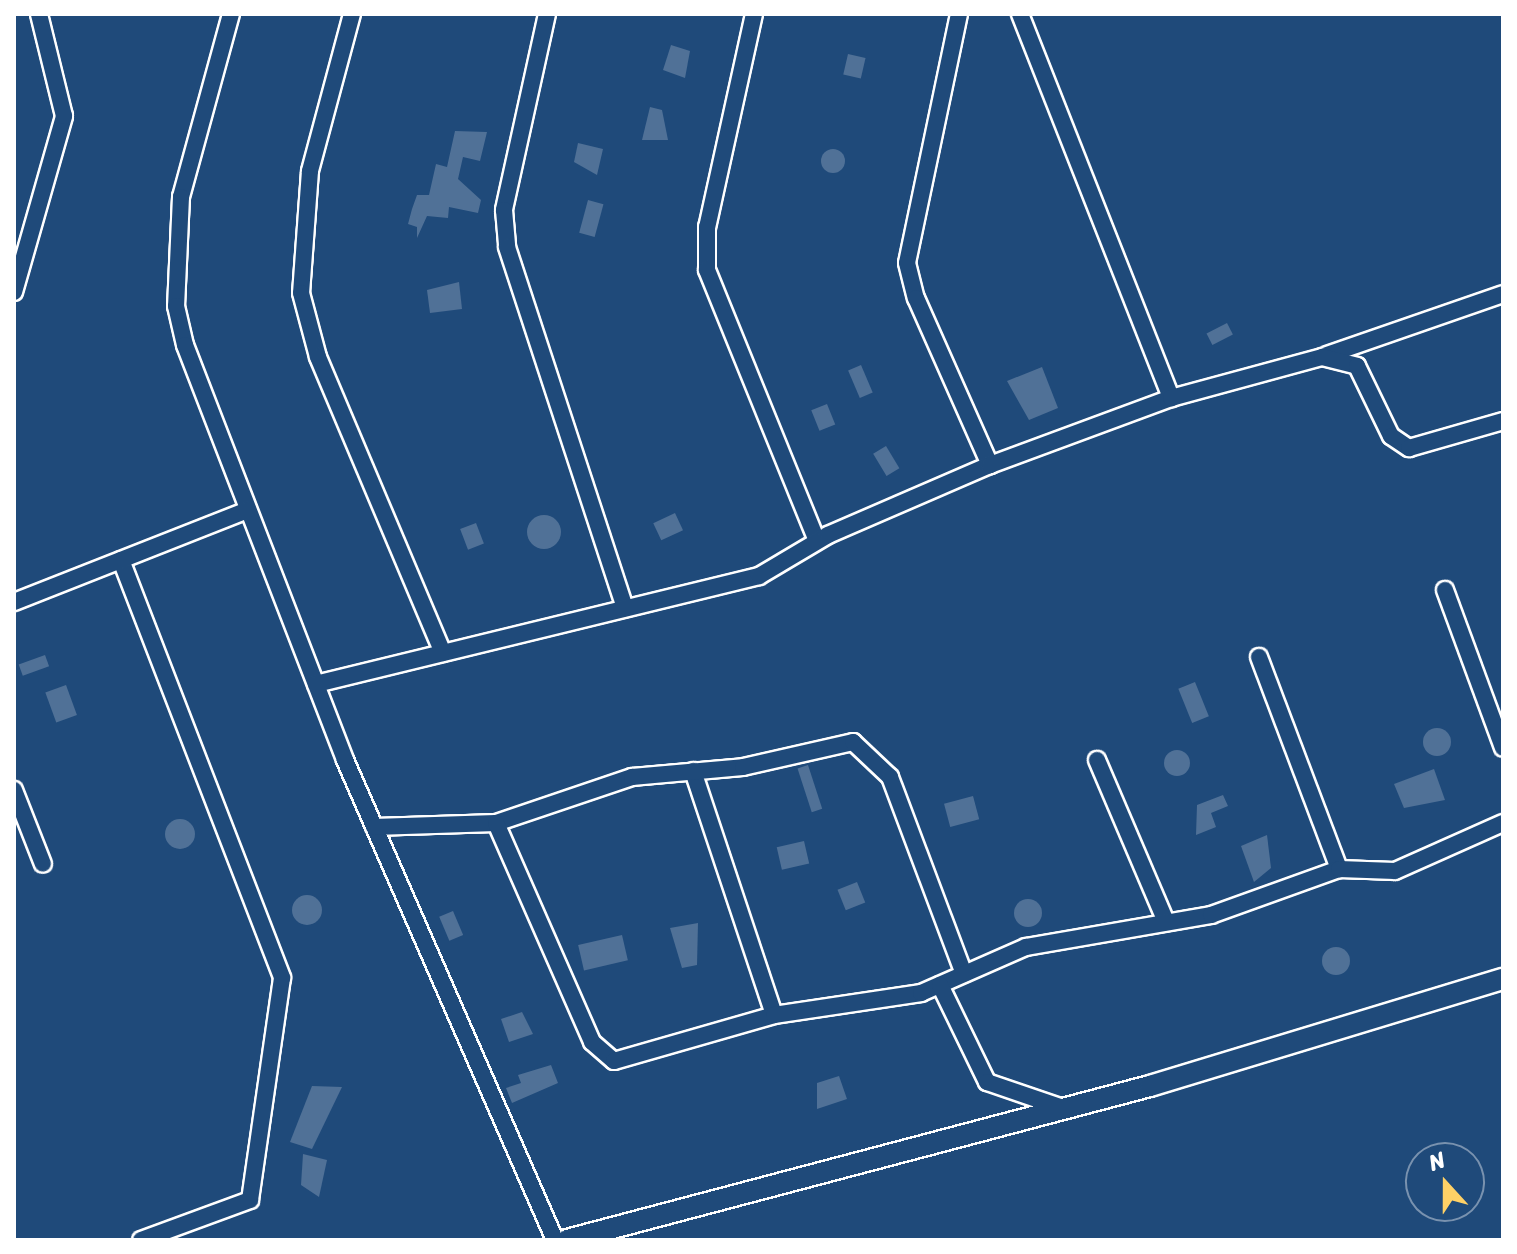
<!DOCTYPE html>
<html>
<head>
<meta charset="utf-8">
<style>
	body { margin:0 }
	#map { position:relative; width:1517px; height:1254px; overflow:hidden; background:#1f4a7a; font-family:Sriracha,sans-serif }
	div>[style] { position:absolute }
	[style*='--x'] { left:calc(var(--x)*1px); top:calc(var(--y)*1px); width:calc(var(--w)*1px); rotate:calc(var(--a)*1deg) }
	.building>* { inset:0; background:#507197; transform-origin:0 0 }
	.round { border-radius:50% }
	.roads { filter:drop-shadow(2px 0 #fff) drop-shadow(-2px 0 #fff) drop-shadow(0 2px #fff) drop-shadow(0 -2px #fff) }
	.minor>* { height:16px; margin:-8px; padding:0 8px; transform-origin:8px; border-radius:8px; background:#1f4a7a }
	.tertiary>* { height:20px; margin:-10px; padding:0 10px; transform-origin:10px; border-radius:10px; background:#1f4a7a }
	span { translate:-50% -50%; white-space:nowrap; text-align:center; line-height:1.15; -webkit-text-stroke:7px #1f4a7a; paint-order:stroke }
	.frame { position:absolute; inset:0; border:16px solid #fff; pointer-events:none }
	.north { position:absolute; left:1405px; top:1142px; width:80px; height:80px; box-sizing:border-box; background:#1f4a7a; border:2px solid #7992af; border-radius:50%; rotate:339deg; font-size:22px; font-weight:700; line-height:32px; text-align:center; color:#fff }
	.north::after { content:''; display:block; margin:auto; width:28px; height:36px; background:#ffd166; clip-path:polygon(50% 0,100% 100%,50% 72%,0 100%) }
</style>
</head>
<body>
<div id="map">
	<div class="building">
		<div style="clip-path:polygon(671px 45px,690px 51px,685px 78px,663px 70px)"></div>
		<div style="left:848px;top:54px;width:18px;height:21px;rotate:13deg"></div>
		<div style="clip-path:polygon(650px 107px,662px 110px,668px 140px,642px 140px)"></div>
		<div style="clip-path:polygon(455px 131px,487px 132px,480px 161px,463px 157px,458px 179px,481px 200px,478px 213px,449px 207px,448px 218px,427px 216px,417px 238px,417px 227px,408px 224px,412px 209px,417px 195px,429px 195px,436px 164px,447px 167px)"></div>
		<div style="clip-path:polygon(578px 143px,603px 149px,597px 175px,574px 162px)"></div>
		<div class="round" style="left:821px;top:149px;width:24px;height:24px"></div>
		<div style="left:588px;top:200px;width:16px;height:34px;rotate:15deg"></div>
		<div style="clip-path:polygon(459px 282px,462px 309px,430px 313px,427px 290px)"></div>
		<div style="left:1227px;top:323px;width:13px;height:23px;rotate:63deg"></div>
		<div style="left:861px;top:365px;width:30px;height:14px;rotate:67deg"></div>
		<div style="clip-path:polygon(1042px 367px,1058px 408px,1029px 420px,1007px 381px)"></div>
		<div style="left:827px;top:404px;width:22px;height:17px;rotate:68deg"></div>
		<div style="left:886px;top:446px;width:26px;height:15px;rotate:59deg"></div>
		<div style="left:675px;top:513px;width:19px;height:24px;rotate:65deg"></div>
		<div class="round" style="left:527px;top:515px;width:34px;height:34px"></div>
		<div style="left:476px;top:523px;width:22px;height:17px;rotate:69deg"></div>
		<div style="left:45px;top:655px;width:12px;height:28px;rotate:70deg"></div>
		<div style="left:1195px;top:682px;width:37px;height:18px;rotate:68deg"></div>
		<div style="left:66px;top:685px;width:32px;height:22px;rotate:70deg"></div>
		<div class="round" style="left:1423px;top:728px;width:28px;height:28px"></div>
		<div class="round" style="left:1164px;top:750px;width:26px;height:26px"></div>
		<div style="left:808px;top:765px;width:46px;height:11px;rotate:72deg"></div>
		<div style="clip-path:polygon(1434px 769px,1445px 800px,1404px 808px,1394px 784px)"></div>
		<div style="clip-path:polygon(1223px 795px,1228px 806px,1211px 813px,1216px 827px,1196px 835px,1197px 805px)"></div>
		<div style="left:973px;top:796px;width:24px;height:30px;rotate:75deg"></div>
		<div class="round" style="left:165px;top:819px;width:30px;height:30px"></div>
		<div style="clip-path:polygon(1267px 835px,1271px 868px,1254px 882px,1241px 846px)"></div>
		<div style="left:804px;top:841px;width:23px;height:28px;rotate:77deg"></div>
		<div style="left:857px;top:882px;width:22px;height:21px;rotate:68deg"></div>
		<div class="round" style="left:292px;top:895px;width:30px;height:30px"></div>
		<div class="round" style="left:1014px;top:899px;width:28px;height:28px"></div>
		<div style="left:453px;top:911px;width:26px;height:15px;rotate:67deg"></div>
		<div style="clip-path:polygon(698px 923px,697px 965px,682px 968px,670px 928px)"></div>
		<div style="left:622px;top:935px;width:26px;height:45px;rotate:77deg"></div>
		<div class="round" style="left:1322px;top:947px;width:28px;height:28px"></div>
		<div style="clip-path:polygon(522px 1012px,533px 1034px,509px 1042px,501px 1019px)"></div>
		<div style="clip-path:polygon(551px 1065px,558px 1083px,512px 1103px,506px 1088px,521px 1083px,518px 1075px)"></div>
		<div style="clip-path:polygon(839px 1076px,847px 1099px,817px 1109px,817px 1083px)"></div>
		<div style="clip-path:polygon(312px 1086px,342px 1087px,312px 1149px,290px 1142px)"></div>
		<div style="clip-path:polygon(303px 1154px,327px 1160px,319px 1197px,301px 1185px)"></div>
	</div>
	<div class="roads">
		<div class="minor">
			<div style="--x:231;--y:14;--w:190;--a:105.3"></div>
			<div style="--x:181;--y:197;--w:109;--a:92.6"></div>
			<div style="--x:176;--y:306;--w:40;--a:77"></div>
			<div style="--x:185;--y:345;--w:445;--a:68.9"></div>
			<div style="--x:345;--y:760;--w:524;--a:66.37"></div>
			<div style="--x:352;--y:14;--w:163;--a:105"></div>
			<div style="--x:310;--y:171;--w:122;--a:94.2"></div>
			<div style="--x:301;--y:293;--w:66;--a:75.1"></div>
			<div style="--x:318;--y:357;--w:321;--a:67.1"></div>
			<div style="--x:547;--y:14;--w:201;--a:102.4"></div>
			<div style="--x:504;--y:210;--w:37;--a:85"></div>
			<div style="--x:507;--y:247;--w:380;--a:71.9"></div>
			<div style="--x:754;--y:14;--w:218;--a:102.4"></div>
			<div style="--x:707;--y:227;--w:43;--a:90"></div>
			<div style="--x:707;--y:270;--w:292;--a:67.9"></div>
			<div style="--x:959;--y:14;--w:254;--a:101.8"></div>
			<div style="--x:907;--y:263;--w:36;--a:76"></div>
			<div style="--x:916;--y:298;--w:183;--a:66.1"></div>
			<div style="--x:1020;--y:14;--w:413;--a:68.5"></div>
			<div style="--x:14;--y:292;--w:183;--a:-74.1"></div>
			<div style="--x:64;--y:116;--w:105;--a:-103.8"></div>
			<div style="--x:1327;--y:355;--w:186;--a:-19.1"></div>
			<div style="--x:121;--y:560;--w:448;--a:68.9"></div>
			<div style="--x:282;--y:978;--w:224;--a:98.2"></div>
			<div style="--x:250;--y:1200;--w:116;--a:159.8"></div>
			<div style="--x:1445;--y:590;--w:168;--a:69.8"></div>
			<div style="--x:14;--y:602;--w:251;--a:-21.5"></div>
			<div style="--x:1259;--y:657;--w:227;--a:69.3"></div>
			<div style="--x:316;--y:684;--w:456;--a:-13.7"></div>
			<div style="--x:759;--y:576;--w:80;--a:-30.7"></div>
			<div style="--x:828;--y:535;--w:176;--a:-23.4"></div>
			<div style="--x:990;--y:465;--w:193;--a:-20.3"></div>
			<div style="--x:1171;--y:398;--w:156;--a:-15.2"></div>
			<div style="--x:1322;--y:357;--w:36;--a:14"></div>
			<div style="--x:1357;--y:366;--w:78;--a:64.1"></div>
			<div style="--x:1391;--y:436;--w:22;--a:34"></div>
			<div style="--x:1409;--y:448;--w:98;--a:-16"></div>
			<div style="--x:1097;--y:760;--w:176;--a:66.9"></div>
			<div style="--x:693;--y:771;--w:257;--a:71.6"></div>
			<div style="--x:14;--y:790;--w:79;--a:68.6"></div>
			<div style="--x:496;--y:823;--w:144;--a:-18.7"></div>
			<div style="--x:632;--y:777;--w:111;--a:-5.1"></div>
			<div style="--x:743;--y:767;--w:113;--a:-12.8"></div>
			<div style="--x:853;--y:742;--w:51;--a:43.4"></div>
			<div style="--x:890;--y:777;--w:210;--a:69.4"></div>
			<div style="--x:374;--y:827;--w:122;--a:-1.9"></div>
			<div style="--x:496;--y:823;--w:239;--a:66.3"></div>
			<div style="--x:592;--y:1042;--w:29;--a:41"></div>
			<div style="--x:614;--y:1061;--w:166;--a:-16"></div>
			<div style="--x:774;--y:1015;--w:149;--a:-8.5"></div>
			<div style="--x:921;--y:993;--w:115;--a:-23.7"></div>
			<div style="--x:1026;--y:947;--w:188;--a:-9.8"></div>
			<div style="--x:1211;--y:915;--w:136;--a:-19.8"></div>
			<div style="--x:1339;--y:869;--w:56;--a:2"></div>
			<div style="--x:1395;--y:871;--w:118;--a:-24"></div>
			<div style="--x:940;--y:985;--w:108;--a:64.1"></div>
			<div style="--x:987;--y:1082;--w:83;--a:18.9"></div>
		</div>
		<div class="tertiary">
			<div style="--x:567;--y:1240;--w:603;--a:-14.8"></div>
			<div style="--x:1150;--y:1086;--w:369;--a:-16.9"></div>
		</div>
	</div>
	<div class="frame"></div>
	<div class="north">N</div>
</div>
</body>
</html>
